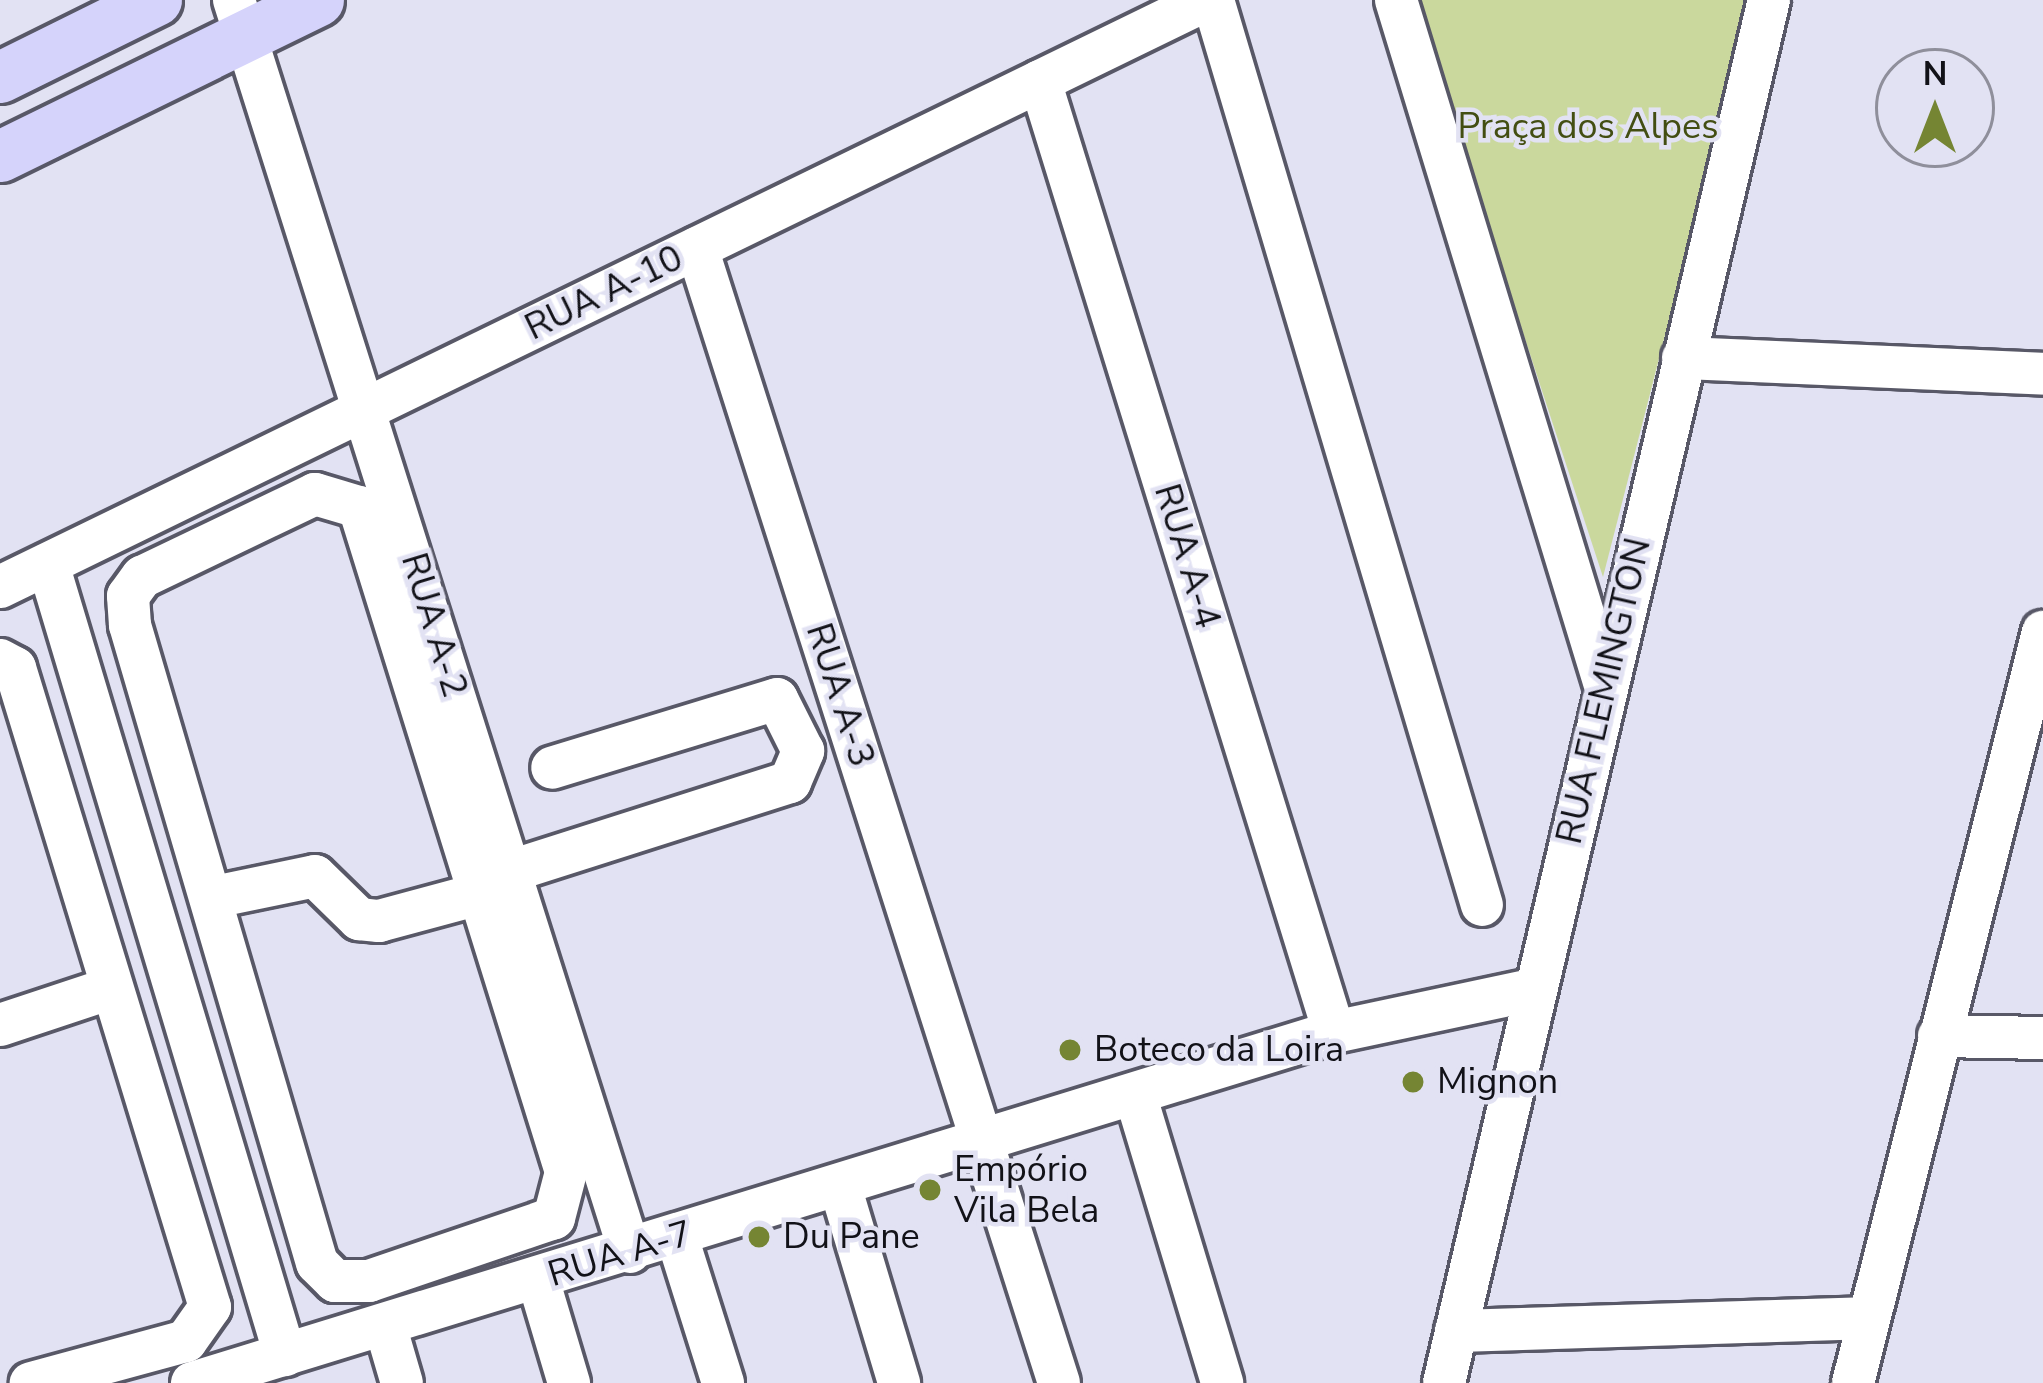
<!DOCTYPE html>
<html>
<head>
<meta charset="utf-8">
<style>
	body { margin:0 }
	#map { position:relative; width:2043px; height:1383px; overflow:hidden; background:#e2e2f3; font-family:"Nunito Sans",sans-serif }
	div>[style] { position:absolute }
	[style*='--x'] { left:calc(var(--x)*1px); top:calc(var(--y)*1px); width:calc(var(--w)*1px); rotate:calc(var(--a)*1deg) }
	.green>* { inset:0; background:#cad89d }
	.roads { filter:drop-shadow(3px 0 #585867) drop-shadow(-3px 0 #585867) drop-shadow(0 3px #585867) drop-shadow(0 -3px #585867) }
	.minor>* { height:42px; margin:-21px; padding:0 21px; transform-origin:21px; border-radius:21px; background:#fff }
	.major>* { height:51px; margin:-25.5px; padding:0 25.5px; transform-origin:25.5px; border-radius:25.5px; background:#d5d3fb }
	.dots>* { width:33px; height:33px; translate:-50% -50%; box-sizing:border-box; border:6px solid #e2e2f3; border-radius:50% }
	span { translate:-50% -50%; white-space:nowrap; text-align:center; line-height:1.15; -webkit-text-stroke:9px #e2e2f3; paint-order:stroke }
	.park-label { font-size:36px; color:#434e12 }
	.street-label { font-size:36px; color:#121218 }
	.poi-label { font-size:36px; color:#121218 }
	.left { translate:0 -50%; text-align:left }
	.north { position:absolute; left:1875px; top:48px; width:120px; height:120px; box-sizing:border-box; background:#e2e2f3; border:3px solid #8f8f9b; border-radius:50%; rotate:0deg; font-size:33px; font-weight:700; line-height:48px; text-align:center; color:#121218 }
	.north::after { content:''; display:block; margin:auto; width:42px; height:54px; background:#758533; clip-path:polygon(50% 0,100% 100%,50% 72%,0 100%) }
</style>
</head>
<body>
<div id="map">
	<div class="green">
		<div style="clip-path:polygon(1414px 0,1751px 0,1603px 577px)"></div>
	</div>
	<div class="roads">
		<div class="minor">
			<div style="--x:234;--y:0;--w:1313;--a:72.45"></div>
			<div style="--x:1213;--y:0;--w:944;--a:73.45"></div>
			<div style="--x:1396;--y:0;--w:713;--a:73.04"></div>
			<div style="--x:1040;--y:81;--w:995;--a:72.82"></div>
			<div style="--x:697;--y:248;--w:1191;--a:72.31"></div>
			<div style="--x:1683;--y:358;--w:360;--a:2.5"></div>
			<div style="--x:315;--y:494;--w:46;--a:16.5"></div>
			<div style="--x:359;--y:507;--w:696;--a:72.71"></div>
			<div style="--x:566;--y:1172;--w:48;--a:104.6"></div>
			<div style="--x:554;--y:1218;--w:195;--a:161.2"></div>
			<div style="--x:369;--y:1281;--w:34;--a:180"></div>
			<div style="--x:335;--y:1281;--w:25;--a:-135"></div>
			<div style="--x:317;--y:1263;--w:665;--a:-106.34"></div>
			<div style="--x:130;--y:625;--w:29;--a:-94"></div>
			<div style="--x:128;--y:596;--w:24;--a:-54"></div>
			<div style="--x:142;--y:577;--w:192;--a:-25.6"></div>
			<div style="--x:48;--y:564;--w:826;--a:73.32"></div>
			<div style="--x:0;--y:587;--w:1342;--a:-25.94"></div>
			<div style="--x:0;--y:660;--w:17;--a:28"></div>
			<div style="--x:15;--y:668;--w:668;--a:73.03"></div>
			<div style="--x:210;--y:1307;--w:42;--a:125.2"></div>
			<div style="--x:186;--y:1341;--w:161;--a:164.8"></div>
			<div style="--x:511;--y:871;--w:293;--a:-17.7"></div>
			<div style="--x:790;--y:782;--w:34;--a:-67"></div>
			<div style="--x:803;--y:751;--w:58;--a:-116.6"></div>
			<div style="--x:777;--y:699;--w:235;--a:163"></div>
			<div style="--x:214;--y:897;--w:103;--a:-11.7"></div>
			<div style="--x:315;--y:876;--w:62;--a:44.3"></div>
			<div style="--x:359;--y:919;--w:20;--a:6"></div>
			<div style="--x:379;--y:921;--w:123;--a:-15.1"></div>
			<div style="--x:0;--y:1025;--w:117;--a:-18.4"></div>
			<div style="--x:1939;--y:1036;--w:104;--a:1.1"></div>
			<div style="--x:1135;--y:1094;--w:302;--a:73.2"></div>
			<div style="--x:840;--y:1186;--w:206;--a:73.3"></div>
			<div style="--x:677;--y:1237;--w:153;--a:72.5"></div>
			<div style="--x:538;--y:1279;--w:109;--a:73.4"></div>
			<div style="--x:385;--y:1325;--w:60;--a:73.7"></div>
			<div style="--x:1456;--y:1331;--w:410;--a:-1.8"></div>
			<div style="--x:192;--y:1383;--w:1195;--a:-17.09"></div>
			<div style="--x:1334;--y:1032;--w:202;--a:-12"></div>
			<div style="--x:1444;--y:1383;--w:1421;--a:-76.78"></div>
			<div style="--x:1853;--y:1383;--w:775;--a:-75.8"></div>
		</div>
		<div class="major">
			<div style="--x:0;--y:77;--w:174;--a:-26.3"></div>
			<div style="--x:0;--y:156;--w:354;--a:-26.1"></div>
		</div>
	</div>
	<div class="dots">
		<div style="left:1070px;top:1050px;background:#758533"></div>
		<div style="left:1413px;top:1082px;background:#758533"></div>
		<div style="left:930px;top:1190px;background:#758533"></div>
		<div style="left:759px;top:1237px;background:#758533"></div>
	</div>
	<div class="park-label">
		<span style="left:1588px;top:127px">Praça dos Alpes</span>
	</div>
	<div class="street-label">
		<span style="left:604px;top:293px;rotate:-26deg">RUA A-10</span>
		<span style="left:1187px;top:556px;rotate:73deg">RUA A-4</span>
		<span style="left:434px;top:625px;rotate:73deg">RUA A-2</span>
		<span style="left:1604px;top:691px;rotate:-77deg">RUA FLEMINGTON</span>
		<span style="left:840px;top:695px;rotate:72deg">RUA A-3</span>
		<span style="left:620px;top:1254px;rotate:-17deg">RUA A-7</span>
	</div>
	<div class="poi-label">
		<span class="left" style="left:1094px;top:1050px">Boteco da Loira</span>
		<span class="left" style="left:1437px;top:1082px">Mignon</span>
		<span class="left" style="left:954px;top:1190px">Empório<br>Vila Bela</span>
		<span class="left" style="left:783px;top:1237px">Du Pane</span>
	</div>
	<div class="north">N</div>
</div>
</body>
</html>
